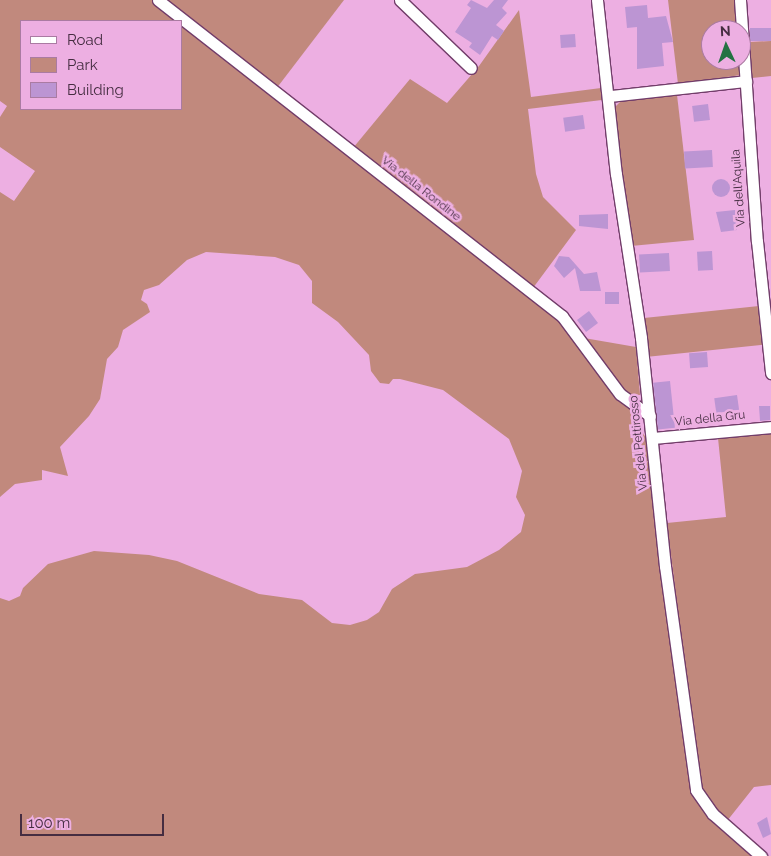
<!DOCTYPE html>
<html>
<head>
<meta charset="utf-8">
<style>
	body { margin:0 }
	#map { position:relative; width:771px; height:856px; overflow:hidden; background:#edafe2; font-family:Raleway,sans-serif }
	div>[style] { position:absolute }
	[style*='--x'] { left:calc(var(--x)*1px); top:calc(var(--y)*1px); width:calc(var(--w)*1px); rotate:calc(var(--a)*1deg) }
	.green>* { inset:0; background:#c1897d; transform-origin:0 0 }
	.building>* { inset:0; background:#bc95d3; transform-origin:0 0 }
	.round { border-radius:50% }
	.roads { filter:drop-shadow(1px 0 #723d6a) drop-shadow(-1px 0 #723d6a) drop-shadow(0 1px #723d6a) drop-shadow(0 -1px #723d6a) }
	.street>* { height:11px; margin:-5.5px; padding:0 5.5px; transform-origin:5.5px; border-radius:5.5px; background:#fff }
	span { translate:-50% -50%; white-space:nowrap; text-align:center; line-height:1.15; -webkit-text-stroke:5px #edafe2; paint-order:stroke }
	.street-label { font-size:12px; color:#452d41 }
	.legend { position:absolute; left:20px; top:20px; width:162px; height:90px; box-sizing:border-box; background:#edafe2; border:1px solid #aa7ba2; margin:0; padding:6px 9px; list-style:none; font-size:15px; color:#452d41 }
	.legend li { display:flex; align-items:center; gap:10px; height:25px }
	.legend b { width:25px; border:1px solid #aa7ba2 }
	.north { position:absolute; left:701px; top:20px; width:50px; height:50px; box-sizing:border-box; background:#edafe2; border:1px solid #aa7ba2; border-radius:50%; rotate:357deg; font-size:14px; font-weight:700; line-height:20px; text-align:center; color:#452d41 }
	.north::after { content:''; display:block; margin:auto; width:18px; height:22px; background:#237242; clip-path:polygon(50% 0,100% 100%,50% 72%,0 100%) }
	.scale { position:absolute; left:20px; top:814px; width:144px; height:22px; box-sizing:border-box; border:2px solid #452d41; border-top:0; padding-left:6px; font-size:15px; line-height:18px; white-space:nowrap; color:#452d41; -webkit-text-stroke:4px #edafe2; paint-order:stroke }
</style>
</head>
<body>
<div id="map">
	<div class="green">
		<div style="clip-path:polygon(0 0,152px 0,179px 21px,21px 21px,21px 109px,181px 109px,181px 23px,558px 318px,630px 409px,648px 442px,693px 788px,756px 856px,0 856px,0 598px,9px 601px,20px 596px,23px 588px,48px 564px,94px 551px,149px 555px,177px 561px,259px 594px,302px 600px,332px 623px,350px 625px,367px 620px,379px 612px,392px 589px,415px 574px,467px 567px,499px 550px,521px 532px,525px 515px,516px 497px,522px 471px,509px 439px,443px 390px,400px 379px,393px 379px,389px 384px,380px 383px,371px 371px,369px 355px,338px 322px,312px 303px,312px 281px,299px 265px,275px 257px,206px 252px,187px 260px,159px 285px,144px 290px,141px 300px,147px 304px,150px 312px,123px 330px,118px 347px,107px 359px,100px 399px,89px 416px,60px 447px,68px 476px,42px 470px,42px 480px,15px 484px,0 497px,0 192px,14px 201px,35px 171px,0 147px,0 117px,7px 106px,0 101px)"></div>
		<div style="clip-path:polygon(165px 0,344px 0,276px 89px)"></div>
		<div style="clip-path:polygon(668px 0,736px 0,738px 30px,711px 30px,711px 60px,740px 60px,741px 75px,678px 84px)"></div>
		<div style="clip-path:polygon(519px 10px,531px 97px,601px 88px,602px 100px,528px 109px,536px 174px,543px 197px,576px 230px,533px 288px,353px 148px,410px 79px,447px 103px,479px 66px)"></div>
		<div style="clip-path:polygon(771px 41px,771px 76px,752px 78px,749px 42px)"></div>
		<div style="clip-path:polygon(677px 95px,694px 240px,631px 246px,615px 107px,621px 101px)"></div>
		<div style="left:759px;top:306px;width:39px;height:118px;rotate:84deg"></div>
		<div style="clip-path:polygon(584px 338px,636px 347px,640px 395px,625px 394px)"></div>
		<div style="clip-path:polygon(771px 432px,771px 785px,754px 787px,727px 821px,710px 805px,700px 788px,667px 523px,726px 517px,718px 438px)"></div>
	</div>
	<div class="building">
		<div style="clip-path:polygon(471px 0,487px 8px,494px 0,508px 0,502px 8px,507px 13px,496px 25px,504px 31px,498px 40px,492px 36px,480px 55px,469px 47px,472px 43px,455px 32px,471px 8px,467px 5px)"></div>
		<div style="clip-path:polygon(647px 5px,648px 18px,666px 16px,673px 42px,662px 43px,664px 66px,637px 69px,637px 27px,627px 28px,625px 7px)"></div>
		<div style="left:771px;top:28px;width:13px;height:21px;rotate:90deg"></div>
		<div style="left:575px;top:34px;width:13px;height:15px;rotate:86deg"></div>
		<div style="left:708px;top:104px;width:16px;height:16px;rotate:83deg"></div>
		<div style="left:583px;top:115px;width:14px;height:20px;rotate:82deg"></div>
		<div style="left:712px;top:150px;width:17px;height:28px;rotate:87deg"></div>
		<div class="round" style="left:712px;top:179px;width:18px;height:18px"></div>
		<div style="clip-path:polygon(735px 210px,737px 230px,721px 232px,716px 212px)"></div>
		<div style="clip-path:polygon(608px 214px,608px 229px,579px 226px,579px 215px)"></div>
		<div style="left:712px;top:251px;width:19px;height:15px;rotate:87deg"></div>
		<div style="left:669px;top:253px;width:18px;height:30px;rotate:87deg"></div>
		<div style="clip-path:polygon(559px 256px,569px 257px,584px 274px,597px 272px,601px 291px,580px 291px,575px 268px,564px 278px,554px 266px)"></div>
		<div style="left:605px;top:292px;width:14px;height:12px"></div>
		<div style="left:589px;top:311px;width:15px;height:15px;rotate:53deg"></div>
		<div style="left:707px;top:352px;width:15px;height:18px;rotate:86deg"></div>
		<div style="left:670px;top:381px;width:47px;height:17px;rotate:84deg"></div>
		<div style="left:737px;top:395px;width:15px;height:23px;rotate:82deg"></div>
		<div style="clip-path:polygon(759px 406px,770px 406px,770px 420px,760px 421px)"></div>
		<div style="clip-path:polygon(767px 817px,771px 834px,763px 838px,757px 823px)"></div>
	</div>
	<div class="roads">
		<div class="street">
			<div style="--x:158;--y:0;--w:513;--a:38.03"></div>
			<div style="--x:562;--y:316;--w:97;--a:53.4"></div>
			<div style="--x:620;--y:394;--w:37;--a:36"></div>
			<div style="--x:400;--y:0;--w:98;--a:43.8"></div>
			<div style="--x:597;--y:0;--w:175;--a:83.8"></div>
			<div style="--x:616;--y:174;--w:166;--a:81.3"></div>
			<div style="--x:641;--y:338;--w:229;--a:84"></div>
			<div style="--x:665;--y:566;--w:226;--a:82.1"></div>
			<div style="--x:696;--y:790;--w:29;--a:55"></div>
			<div style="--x:713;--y:814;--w:64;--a:41.2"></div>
			<div style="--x:740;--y:0;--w:242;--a:86"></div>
			<div style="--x:757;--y:241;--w:133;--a:83.9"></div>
			<div style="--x:610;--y:96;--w:137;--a:-6.3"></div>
			<div style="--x:653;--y:438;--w:119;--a:-5.3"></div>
		</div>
	</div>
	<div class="street-label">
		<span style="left:739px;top:188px;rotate:-94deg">Via dell'Aquila</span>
		<span style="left:421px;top:189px;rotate:38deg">Via della Rondine</span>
		<span style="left:710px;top:419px;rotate:-6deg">Via della Gru</span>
		<span style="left:639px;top:443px;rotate:-96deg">Via del Pettirosso</span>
	</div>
	<ul class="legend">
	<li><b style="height:6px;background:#fff"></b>Road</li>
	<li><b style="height:14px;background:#c1897d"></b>Park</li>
	<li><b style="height:14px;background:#bc95d3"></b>Building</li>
	</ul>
	<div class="north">N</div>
	<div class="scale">100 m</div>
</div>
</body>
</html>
